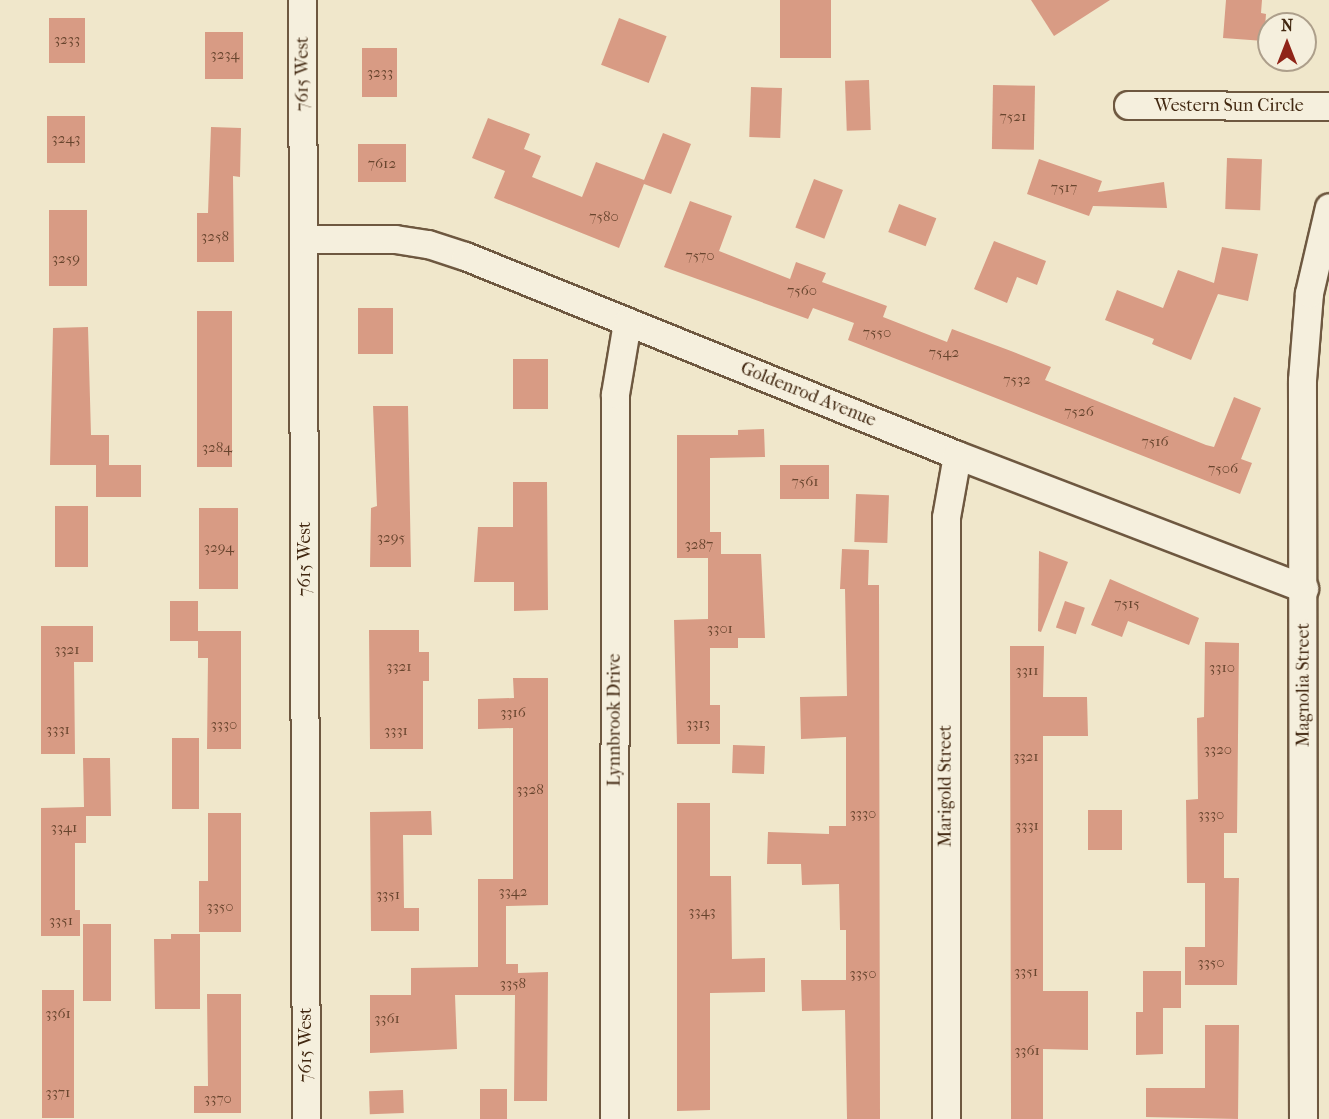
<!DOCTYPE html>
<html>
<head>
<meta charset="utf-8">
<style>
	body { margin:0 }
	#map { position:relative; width:1329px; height:1119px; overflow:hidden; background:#f0e7cb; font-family:"IM FELL French Canon",serif }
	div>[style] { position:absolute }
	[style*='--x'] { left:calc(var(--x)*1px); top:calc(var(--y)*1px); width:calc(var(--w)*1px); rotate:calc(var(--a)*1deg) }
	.building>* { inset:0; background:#d89b84; transform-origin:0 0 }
	.roads { filter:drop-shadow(2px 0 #6e5840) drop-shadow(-2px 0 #6e5840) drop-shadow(0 2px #6e5840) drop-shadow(0 -2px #6e5840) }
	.street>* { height:27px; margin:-13.5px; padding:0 13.5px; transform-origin:13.5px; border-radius:13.5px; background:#f5efdd }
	span { translate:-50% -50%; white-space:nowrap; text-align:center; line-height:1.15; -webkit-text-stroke:6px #f5efdd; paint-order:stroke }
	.number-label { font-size:15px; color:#68452e }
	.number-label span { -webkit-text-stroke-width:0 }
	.street-label { font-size:18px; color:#422811 }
	.north { position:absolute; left:1257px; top:12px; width:60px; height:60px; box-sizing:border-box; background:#f5efdd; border:2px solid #ad9f8b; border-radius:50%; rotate:0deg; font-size:16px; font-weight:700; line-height:24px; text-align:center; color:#422811 }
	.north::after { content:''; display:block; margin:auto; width:21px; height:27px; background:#8f2418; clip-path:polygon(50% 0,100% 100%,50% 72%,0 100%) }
</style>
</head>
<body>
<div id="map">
	<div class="building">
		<div style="left:780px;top:0;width:51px;height:58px"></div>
		<div style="clip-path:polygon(1031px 0,1110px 0,1054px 36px)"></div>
		<div style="clip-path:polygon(1226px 0,1262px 0,1261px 13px,1266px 14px,1264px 41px,1223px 38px)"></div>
		<div style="left:49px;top:18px;width:36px;height:45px"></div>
		<div style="left:619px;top:18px;width:51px;height:50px;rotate:21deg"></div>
		<div style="left:205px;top:32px;width:38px;height:47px"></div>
		<div style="left:397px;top:48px;width:49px;height:35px;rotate:90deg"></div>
		<div style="left:869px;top:80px;width:50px;height:24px;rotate:88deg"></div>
		<div style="left:993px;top:85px;width:42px;height:64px;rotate:1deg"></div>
		<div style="left:751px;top:87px;width:31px;height:50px;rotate:2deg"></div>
		<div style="left:47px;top:116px;width:38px;height:47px"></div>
		<div style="clip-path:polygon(488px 118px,530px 134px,524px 149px,541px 156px,532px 177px,582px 197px,596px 162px,644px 180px,663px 133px,691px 144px,671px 194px,644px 184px,619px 248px,494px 198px,505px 171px,472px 158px)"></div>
		<div style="clip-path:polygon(211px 127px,241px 128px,240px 177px,233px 176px,234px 262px,197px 262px,197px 213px,208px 213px)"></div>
		<div style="left:406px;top:144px;width:38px;height:48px;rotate:90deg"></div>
		<div style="left:1227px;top:158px;width:35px;height:51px;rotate:2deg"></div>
		<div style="clip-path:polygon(1039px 159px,1102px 181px,1098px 192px,1164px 182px,1167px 208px,1093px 206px,1089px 216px,1027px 194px)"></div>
		<div style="left:814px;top:179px;width:31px;height:52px;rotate:21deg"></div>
		<div style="clip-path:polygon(690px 201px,732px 216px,719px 251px,790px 279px,796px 262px,826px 273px,822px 282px,887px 306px,883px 317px,947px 342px,952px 329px,1011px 351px,1051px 367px,1045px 380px,1206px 445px,1214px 447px,1234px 397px,1261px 408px,1241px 459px,1252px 463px,1240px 494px,848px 340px,854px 323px,813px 308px,808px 319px,664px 267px)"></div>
		<div style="left:899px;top:204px;width:40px;height:30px;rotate:21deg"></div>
		<div style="left:49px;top:210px;width:38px;height:76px"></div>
		<div style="clip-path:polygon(994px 241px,1046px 261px,1037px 285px,1017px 277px,1007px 303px,974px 289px)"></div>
		<div style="clip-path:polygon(1222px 247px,1258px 254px,1248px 301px,1218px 294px,1191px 360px,1152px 344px,1154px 339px,1105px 320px,1117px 290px,1163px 308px,1178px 270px,1214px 283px)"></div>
		<div style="left:393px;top:308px;width:46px;height:35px;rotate:90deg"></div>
		<div style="left:197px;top:311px;width:35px;height:156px"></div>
		<div style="clip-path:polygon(88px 327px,91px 435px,109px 435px,109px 465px,50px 465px,53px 328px)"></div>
		<div style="left:513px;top:359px;width:35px;height:50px"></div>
		<div style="clip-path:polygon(373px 406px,408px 406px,411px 567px,370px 567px,371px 508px,377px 506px)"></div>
		<div style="clip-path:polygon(764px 429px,765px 457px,710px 458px,710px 532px,721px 532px,721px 554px,761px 554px,765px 638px,738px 638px,738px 648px,710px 648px,710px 705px,720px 705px,720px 744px,677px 744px,674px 620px,708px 619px,708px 558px,677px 558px,677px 435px,738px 435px,738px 430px)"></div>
		<div style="left:141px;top:465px;width:32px;height:45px;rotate:90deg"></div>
		<div style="left:780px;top:465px;width:49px;height:34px"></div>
		<div style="clip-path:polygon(513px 482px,547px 482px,548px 610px,514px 611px,514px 582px,474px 582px,478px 527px,513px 527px)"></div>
		<div style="left:856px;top:494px;width:33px;height:48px;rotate:2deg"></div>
		<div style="left:55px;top:506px;width:33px;height:61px"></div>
		<div style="left:199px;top:508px;width:39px;height:81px"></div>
		<div style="clip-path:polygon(842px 549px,869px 550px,868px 585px,879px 585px,880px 1119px,847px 1119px,845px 1010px,802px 1011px,801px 980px,846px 980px,846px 930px,840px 930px,839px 884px,802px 885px,801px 864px,767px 864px,768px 832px,829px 834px,829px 826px,846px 826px,846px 737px,801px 739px,800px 697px,847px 696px,845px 589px,840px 589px)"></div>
		<div style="clip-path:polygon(1039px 551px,1068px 562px,1041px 632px,1038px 631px)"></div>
		<div style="clip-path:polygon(1110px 579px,1199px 618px,1189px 645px,1128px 621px,1122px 637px,1091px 625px)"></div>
		<div style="clip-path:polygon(170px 601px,198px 601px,198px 631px,241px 631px,241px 749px,207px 749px,208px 658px,198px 658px,198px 641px,170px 641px)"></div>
		<div style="left:1065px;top:601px;width:21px;height:28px;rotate:19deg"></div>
		<div style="clip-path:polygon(41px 626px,93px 626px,93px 662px,74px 662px,75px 754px,41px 754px)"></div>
		<div style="clip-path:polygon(369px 630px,419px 630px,419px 652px,429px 652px,429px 681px,423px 681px,423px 749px,370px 749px)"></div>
		<div style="clip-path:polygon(1205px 642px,1239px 643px,1237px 833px,1224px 833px,1224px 878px,1239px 878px,1237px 985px,1185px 985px,1185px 947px,1205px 947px,1205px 883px,1187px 883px,1186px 800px,1198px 799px,1197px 718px,1204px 717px)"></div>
		<div style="clip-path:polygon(1010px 646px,1044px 646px,1043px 697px,1087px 697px,1088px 736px,1043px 736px,1043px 991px,1088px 991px,1088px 1050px,1043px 1049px,1043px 1119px,1011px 1119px)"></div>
		<div style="clip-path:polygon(513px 678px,548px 678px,548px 905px,506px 906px,506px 964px,518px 964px,518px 973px,548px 972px,547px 1101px,514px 1101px,515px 995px,455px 995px,457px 1049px,370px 1053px,370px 995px,411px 995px,411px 968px,478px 967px,478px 879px,513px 879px,513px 728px,478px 729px,478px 699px,514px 698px)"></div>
		<div style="left:172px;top:738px;width:27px;height:71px"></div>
		<div style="left:733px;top:745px;width:32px;height:28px;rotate:2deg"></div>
		<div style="clip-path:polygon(83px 758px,110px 758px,111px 816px,86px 816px,86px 843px,75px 843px,75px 910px,80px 910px,80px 936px,41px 936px,41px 808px,84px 807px)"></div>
		<div style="clip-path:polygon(677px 803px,710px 803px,710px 876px,731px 876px,732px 959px,765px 958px,765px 992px,710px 993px,710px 1110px,677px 1111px)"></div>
		<div style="left:1088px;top:810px;width:34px;height:40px"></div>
		<div style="clip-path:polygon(431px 811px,432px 835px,403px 835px,404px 908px,419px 908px,419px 931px,371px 931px,370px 812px)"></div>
		<div style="clip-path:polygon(208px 813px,241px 813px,241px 932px,199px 932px,199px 881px,208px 881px)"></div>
		<div style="left:83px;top:924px;width:28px;height:77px"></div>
		<div style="clip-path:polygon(171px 934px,200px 934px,200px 1009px,155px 1009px,154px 939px,171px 939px)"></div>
		<div style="clip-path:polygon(1143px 971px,1181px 971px,1181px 1008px,1163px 1008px,1163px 1054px,1136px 1055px,1136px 1012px,1143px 1012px)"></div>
		<div style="left:42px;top:990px;width:32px;height:128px"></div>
		<div style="clip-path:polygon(207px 994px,241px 994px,241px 1113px,194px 1113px,194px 1086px,208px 1086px)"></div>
		<div style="clip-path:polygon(1205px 1025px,1239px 1025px,1238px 1119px,1146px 1117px,1146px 1088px,1205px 1088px)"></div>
		<div style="left:480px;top:1089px;width:27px;height:30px"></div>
		<div style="left:403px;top:1090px;width:23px;height:34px;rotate:88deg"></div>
	</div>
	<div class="roads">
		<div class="street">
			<div style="--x:302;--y:0;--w:1119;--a:89.8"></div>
			<div style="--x:1128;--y:105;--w:201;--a:0.3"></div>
			<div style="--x:304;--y:239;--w:91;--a:0"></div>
			<div style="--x:395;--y:239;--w:33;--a:9"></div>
			<div style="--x:428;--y:244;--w:39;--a:18"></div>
			<div style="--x:465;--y:256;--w:531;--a:22.02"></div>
			<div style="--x:957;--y:455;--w:372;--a:21"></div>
			<div style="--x:614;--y:1119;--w:725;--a:-89.92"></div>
			<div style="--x:615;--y:394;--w:73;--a:-80.5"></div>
			<div style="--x:946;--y:1119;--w:602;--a:-90"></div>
			<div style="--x:946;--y:517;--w:63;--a:-79.9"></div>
			<div style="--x:1303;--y:1119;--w:739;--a:-90.08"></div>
			<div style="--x:1302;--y:380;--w:87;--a:-85.4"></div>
			<div style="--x:1309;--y:293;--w:88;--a:-76.9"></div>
		</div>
	</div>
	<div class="number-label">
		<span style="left:67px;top:40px">3233</span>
		<span style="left:225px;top:55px">3234</span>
		<span style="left:380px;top:73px">3233</span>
		<span style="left:1013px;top:117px">7521</span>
		<span style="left:66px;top:139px">3243</span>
		<span style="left:382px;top:164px">7612</span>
		<span style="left:1064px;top:188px">7517</span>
		<span style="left:604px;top:217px">7580</span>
		<span style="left:215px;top:237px">3258</span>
		<span style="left:700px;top:256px">7570</span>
		<span style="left:66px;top:259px">3259</span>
		<span style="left:802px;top:291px">7560</span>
		<span style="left:877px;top:333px">7550</span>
		<span style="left:944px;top:353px">7542</span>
		<span style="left:1017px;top:380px">7532</span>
		<span style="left:1079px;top:412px">7526</span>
		<span style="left:1155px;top:442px">7516</span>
		<span style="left:217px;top:448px">3284</span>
		<span style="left:1223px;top:469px">7506</span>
		<span style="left:805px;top:482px">7561</span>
		<span style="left:391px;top:538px">3295</span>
		<span style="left:699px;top:545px">3287</span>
		<span style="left:219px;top:548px">3294</span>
		<span style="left:1127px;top:604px">7515</span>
		<span style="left:720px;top:629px">3301</span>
		<span style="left:67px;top:650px">3321</span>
		<span style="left:399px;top:667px">3321</span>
		<span style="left:1222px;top:668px">3310</span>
		<span style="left:1027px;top:671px">3311</span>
		<span style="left:513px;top:713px">3316</span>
		<span style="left:698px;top:724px">3313</span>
		<span style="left:224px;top:725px">3330</span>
		<span style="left:58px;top:730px">3331</span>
		<span style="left:396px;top:731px">3331</span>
		<span style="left:1218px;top:750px">3320</span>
		<span style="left:1026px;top:757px">3321</span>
		<span style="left:530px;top:790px">3328</span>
		<span style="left:863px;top:814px">3330</span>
		<span style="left:1211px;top:815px">3330</span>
		<span style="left:1027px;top:826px">3331</span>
		<span style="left:64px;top:828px">3341</span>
		<span style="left:513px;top:892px">3342</span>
		<span style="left:388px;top:895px">3351</span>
		<span style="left:220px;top:907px">3350</span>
		<span style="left:702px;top:912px">3343</span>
		<span style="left:61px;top:921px">3351</span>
		<span style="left:1211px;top:963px">3350</span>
		<span style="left:1026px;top:972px">3351</span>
		<span style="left:863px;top:974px">3350</span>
		<span style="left:513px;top:984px">3358</span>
		<span style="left:58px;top:1014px">3361</span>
		<span style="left:387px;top:1019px">3361</span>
		<span style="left:1027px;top:1051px">3361</span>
		<span style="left:58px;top:1093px">3371</span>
		<span style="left:218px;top:1099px">3370</span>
	</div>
	<div class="street-label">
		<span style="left:303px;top:74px;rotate:-90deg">7615 West</span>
		<span style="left:1229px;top:106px">Western Sun Circle</span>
		<span style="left:808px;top:395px;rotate:22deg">Goldenrod Avenue</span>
		<span style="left:305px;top:559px;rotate:-90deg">7615 West</span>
		<span style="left:1304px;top:685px;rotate:-90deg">Magnolia Street</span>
		<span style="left:615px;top:720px;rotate:-90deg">Lynnbrook Drive</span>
		<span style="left:946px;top:786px;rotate:-90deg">Marigold Street</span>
		<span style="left:306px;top:1045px;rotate:-90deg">7615 West</span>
	</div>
	<div class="north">N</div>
</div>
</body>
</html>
